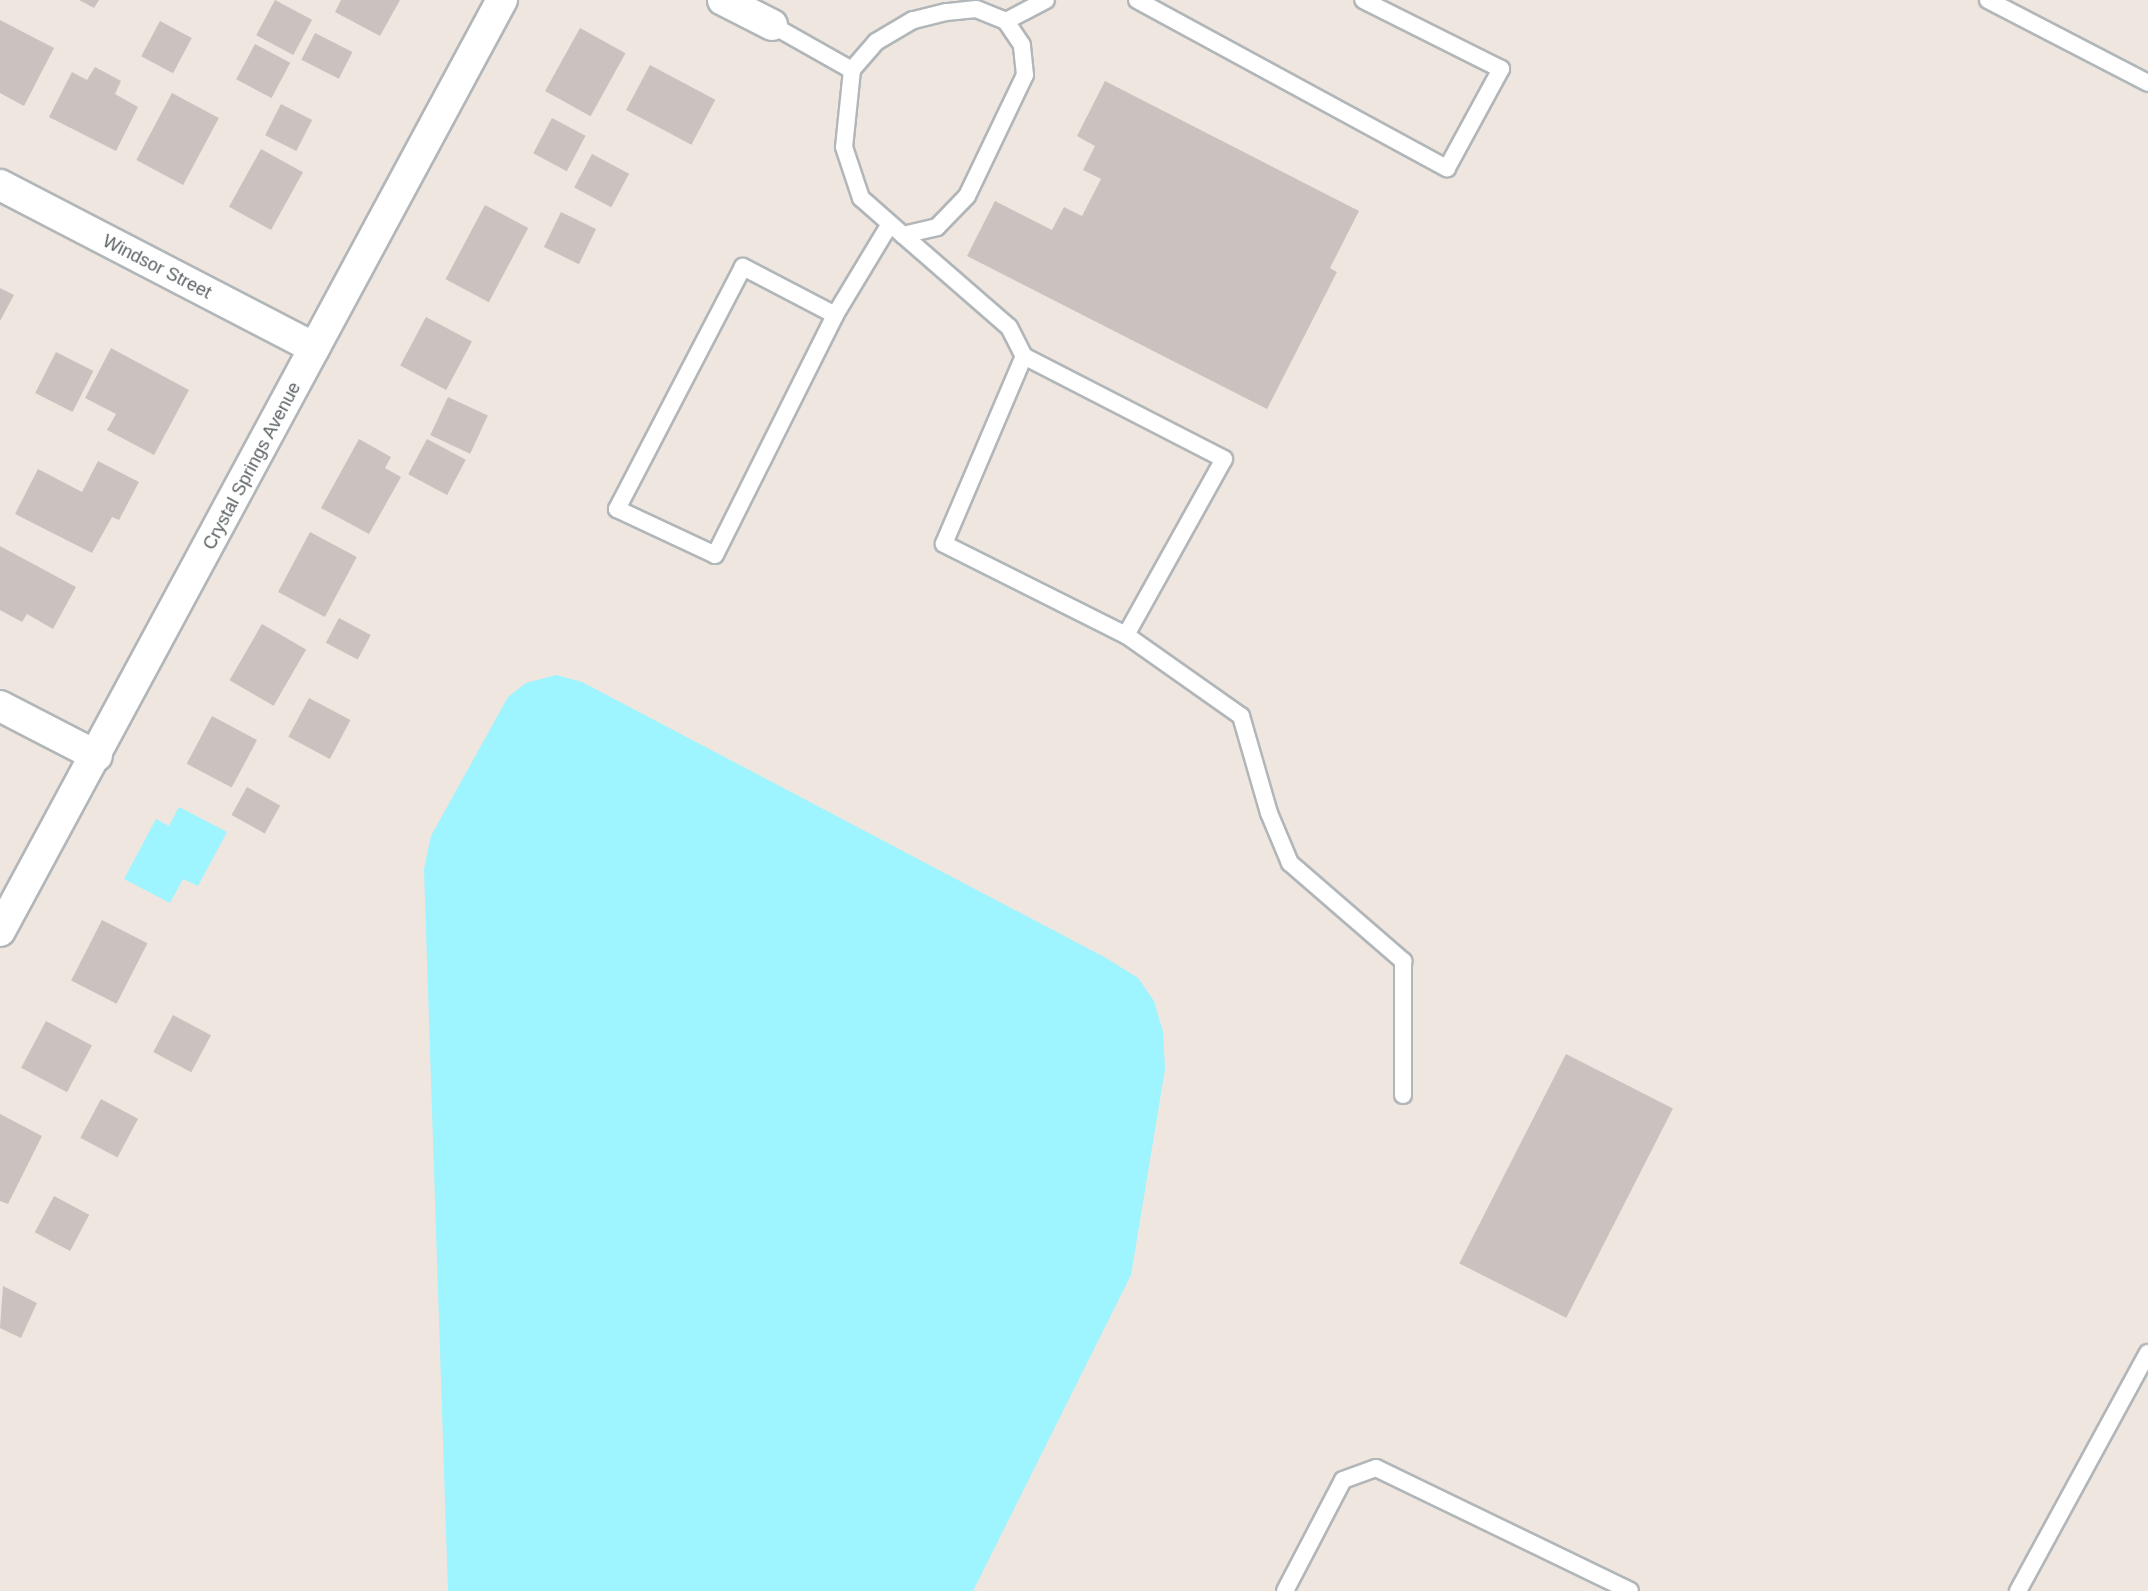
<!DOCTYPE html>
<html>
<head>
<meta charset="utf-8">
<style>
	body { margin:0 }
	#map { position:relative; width:2148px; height:1591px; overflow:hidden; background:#eee6df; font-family:Helvetica,sans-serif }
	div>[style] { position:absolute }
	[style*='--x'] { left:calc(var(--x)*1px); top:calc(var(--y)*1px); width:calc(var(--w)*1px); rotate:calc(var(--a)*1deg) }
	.water>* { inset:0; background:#9ef4ff }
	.building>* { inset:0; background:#cbc2bf; transform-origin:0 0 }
	.roads { filter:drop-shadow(2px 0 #b1b6b9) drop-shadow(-2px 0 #b1b6b9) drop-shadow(0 2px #b1b6b9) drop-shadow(0 -2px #b1b6b9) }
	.service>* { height:16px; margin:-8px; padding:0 8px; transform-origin:8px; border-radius:8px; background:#fff }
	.minor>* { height:30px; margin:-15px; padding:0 15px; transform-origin:15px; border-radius:15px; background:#fff }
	span { translate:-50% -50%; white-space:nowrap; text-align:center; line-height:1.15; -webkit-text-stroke:6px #fff; paint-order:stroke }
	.street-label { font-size:18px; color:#596063 }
</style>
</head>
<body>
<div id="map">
	<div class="water">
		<div style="clip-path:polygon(556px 675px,582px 682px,1106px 958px,1138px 978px,1154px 1001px,1163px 1032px,1165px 1069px,1131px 1275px,973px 1591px,448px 1591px,424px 869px,431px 836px,508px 697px,526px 683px)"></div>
		<div style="clip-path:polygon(179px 807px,227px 832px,198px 886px,183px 879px,170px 903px,124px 879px,156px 819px,169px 826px)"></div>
	</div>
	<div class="building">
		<div style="clip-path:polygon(79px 0,99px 0,94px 8px)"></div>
		<div style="left:275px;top:0;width:42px;height:40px;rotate:28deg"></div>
		<div style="clip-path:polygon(341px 0,400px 0,380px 36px,335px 12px)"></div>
		<div style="clip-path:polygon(0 20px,54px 48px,24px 106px,0 93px)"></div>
		<div style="left:160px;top:21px;width:36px;height:40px;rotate:28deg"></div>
		<div style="left:580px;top:28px;width:52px;height:72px;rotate:29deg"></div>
		<div style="left:315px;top:33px;width:42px;height:30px;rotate:27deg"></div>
		<div style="left:255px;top:44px;width:40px;height:40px;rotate:28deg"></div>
		<div style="left:650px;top:65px;width:74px;height:51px;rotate:28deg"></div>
		<div style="clip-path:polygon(95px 67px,121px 81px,115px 94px,138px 107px,116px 151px,49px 117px,72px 72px,87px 80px)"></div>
		<div style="clip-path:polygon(1105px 81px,1359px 211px,1330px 268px,1337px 272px,1267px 409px,967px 256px,995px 201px,1052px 230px,1064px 207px,1082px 216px,1101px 179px,1083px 170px,1095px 146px,1077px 136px)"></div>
		<div style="left:172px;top:93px;width:53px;height:76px;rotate:28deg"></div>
		<div style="left:281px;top:104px;width:35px;height:35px;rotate:27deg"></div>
		<div style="left:552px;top:118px;width:38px;height:40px;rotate:28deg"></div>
		<div style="left:261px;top:149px;width:48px;height:66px;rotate:29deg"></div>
		<div style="left:592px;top:154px;width:42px;height:38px;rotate:28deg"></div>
		<div style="left:485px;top:205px;width:49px;height:84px;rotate:28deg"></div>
		<div style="left:561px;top:212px;width:39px;height:39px;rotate:26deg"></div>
		<div style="clip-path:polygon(0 288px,14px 295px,0 321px)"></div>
		<div style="left:426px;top:317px;width:52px;height:55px;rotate:28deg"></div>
		<div style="clip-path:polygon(111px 348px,189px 390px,154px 455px,107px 430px,116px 414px,85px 398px)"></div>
		<div style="left:56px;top:352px;width:42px;height:46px;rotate:27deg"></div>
		<div style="left:448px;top:397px;width:44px;height:42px;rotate:25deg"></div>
		<div style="clip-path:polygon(359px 439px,391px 457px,385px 468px,401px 477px,369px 534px,321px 508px)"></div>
		<div style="left:427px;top:439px;width:44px;height:40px;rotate:28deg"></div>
		<div style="clip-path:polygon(98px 461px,139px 482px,119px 520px,112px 517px,92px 553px,15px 514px,38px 469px,82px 492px)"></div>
		<div style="left:310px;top:532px;width:53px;height:68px;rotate:28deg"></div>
		<div style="clip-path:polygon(0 546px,76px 587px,53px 629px,27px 614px,22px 622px,0 610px)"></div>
		<div style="left:339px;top:618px;width:36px;height:28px;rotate:28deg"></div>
		<div style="left:262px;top:624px;width:51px;height:65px;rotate:30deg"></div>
		<div style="left:309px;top:698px;width:47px;height:44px;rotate:28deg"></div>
		<div style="left:212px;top:716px;width:51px;height:54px;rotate:28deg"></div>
		<div style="left:247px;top:787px;width:38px;height:32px;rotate:29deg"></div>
		<div style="left:102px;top:920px;width:51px;height:68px;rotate:27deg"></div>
		<div style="left:173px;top:1015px;width:43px;height:42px;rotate:28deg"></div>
		<div style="left:46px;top:1021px;width:52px;height:53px;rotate:28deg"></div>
		<div style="left:1566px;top:1054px;width:120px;height:235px;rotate:27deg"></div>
		<div style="left:101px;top:1099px;width:42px;height:44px;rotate:28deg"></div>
		<div style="clip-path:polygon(0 1114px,42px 1136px,8px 1204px,0 1201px)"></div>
		<div style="left:54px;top:1196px;width:40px;height:41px;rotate:28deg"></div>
		<div style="clip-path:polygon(3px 1286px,37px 1303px,21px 1338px,0 1328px)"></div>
	</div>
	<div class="roads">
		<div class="service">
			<div style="--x:1137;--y:0;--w:353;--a:28.5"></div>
			<div style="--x:1447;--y:168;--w:113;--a:-61.4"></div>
			<div style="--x:1501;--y:69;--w:154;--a:-153.4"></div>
			<div style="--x:1988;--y:0;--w:180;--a:27.4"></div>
			<div style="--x:1006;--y:21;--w:45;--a:-27.7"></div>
			<div style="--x:772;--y:25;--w:92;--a:29.4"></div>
			<div style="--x:903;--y:235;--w:35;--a:-13"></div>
			<div style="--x:937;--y:227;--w:43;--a:-45.9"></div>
			<div style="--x:967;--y:196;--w:134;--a:-64.4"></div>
			<div style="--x:1025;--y:75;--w:30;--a:-96"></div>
			<div style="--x:1022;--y:45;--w:29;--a:-124"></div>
			<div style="--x:1006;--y:21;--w:32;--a:-158"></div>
			<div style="--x:976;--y:9;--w:30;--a:174"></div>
			<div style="--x:946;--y:12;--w:34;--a:166"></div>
			<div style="--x:913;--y:20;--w:43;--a:149.3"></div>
			<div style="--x:876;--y:42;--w:37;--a:131"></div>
			<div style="--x:852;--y:70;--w:77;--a:95.9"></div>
			<div style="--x:844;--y:147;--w:54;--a:71.6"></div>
			<div style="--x:861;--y:198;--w:56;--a:41.4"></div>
			<div style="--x:903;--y:235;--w:140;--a:41"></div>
			<div style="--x:1009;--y:327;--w:33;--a:63"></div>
			<div style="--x:1024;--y:356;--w:204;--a:113.1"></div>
			<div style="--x:944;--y:544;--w:203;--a:26.6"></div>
			<div style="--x:1126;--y:635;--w:201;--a:-60.9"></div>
			<div style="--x:1224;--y:459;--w:225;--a:-152.8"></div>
			<div style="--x:835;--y:315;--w:104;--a:-152.4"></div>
			<div style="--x:743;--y:267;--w:273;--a:117.5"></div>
			<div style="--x:617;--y:509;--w:108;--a:25.1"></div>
			<div style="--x:715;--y:555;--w:268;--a:-63.4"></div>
			<div style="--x:835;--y:315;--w:106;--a:-58.9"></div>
			<div style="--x:1126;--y:635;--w:141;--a:35.2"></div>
			<div style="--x:1241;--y:716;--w:101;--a:73.9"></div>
			<div style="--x:1269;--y:813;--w:54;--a:67.2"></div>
			<div style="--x:1290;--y:863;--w:150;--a:40.9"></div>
			<div style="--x:1403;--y:961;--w:134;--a:90"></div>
			<div style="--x:1285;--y:1591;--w:125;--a:-62.4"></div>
			<div style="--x:1343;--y:1480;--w:35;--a:-20"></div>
			<div style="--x:1376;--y:1468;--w:282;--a:25.8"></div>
			<div style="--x:2018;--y:1591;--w:271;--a:-61.4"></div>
		</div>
		<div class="minor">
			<div style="--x:723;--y:0;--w:55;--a:27"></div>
			<div style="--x:0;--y:185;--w:354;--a:27.4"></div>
			<div style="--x:0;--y:706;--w:109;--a:27.3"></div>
			<div style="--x:0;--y:931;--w:1058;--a:-61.67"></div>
		</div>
	</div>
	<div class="street-label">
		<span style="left:157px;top:267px;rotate:27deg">Windsor Street</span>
		<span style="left:252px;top:466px;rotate:-62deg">Crystal Springs Avenue</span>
	</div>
</div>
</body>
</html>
